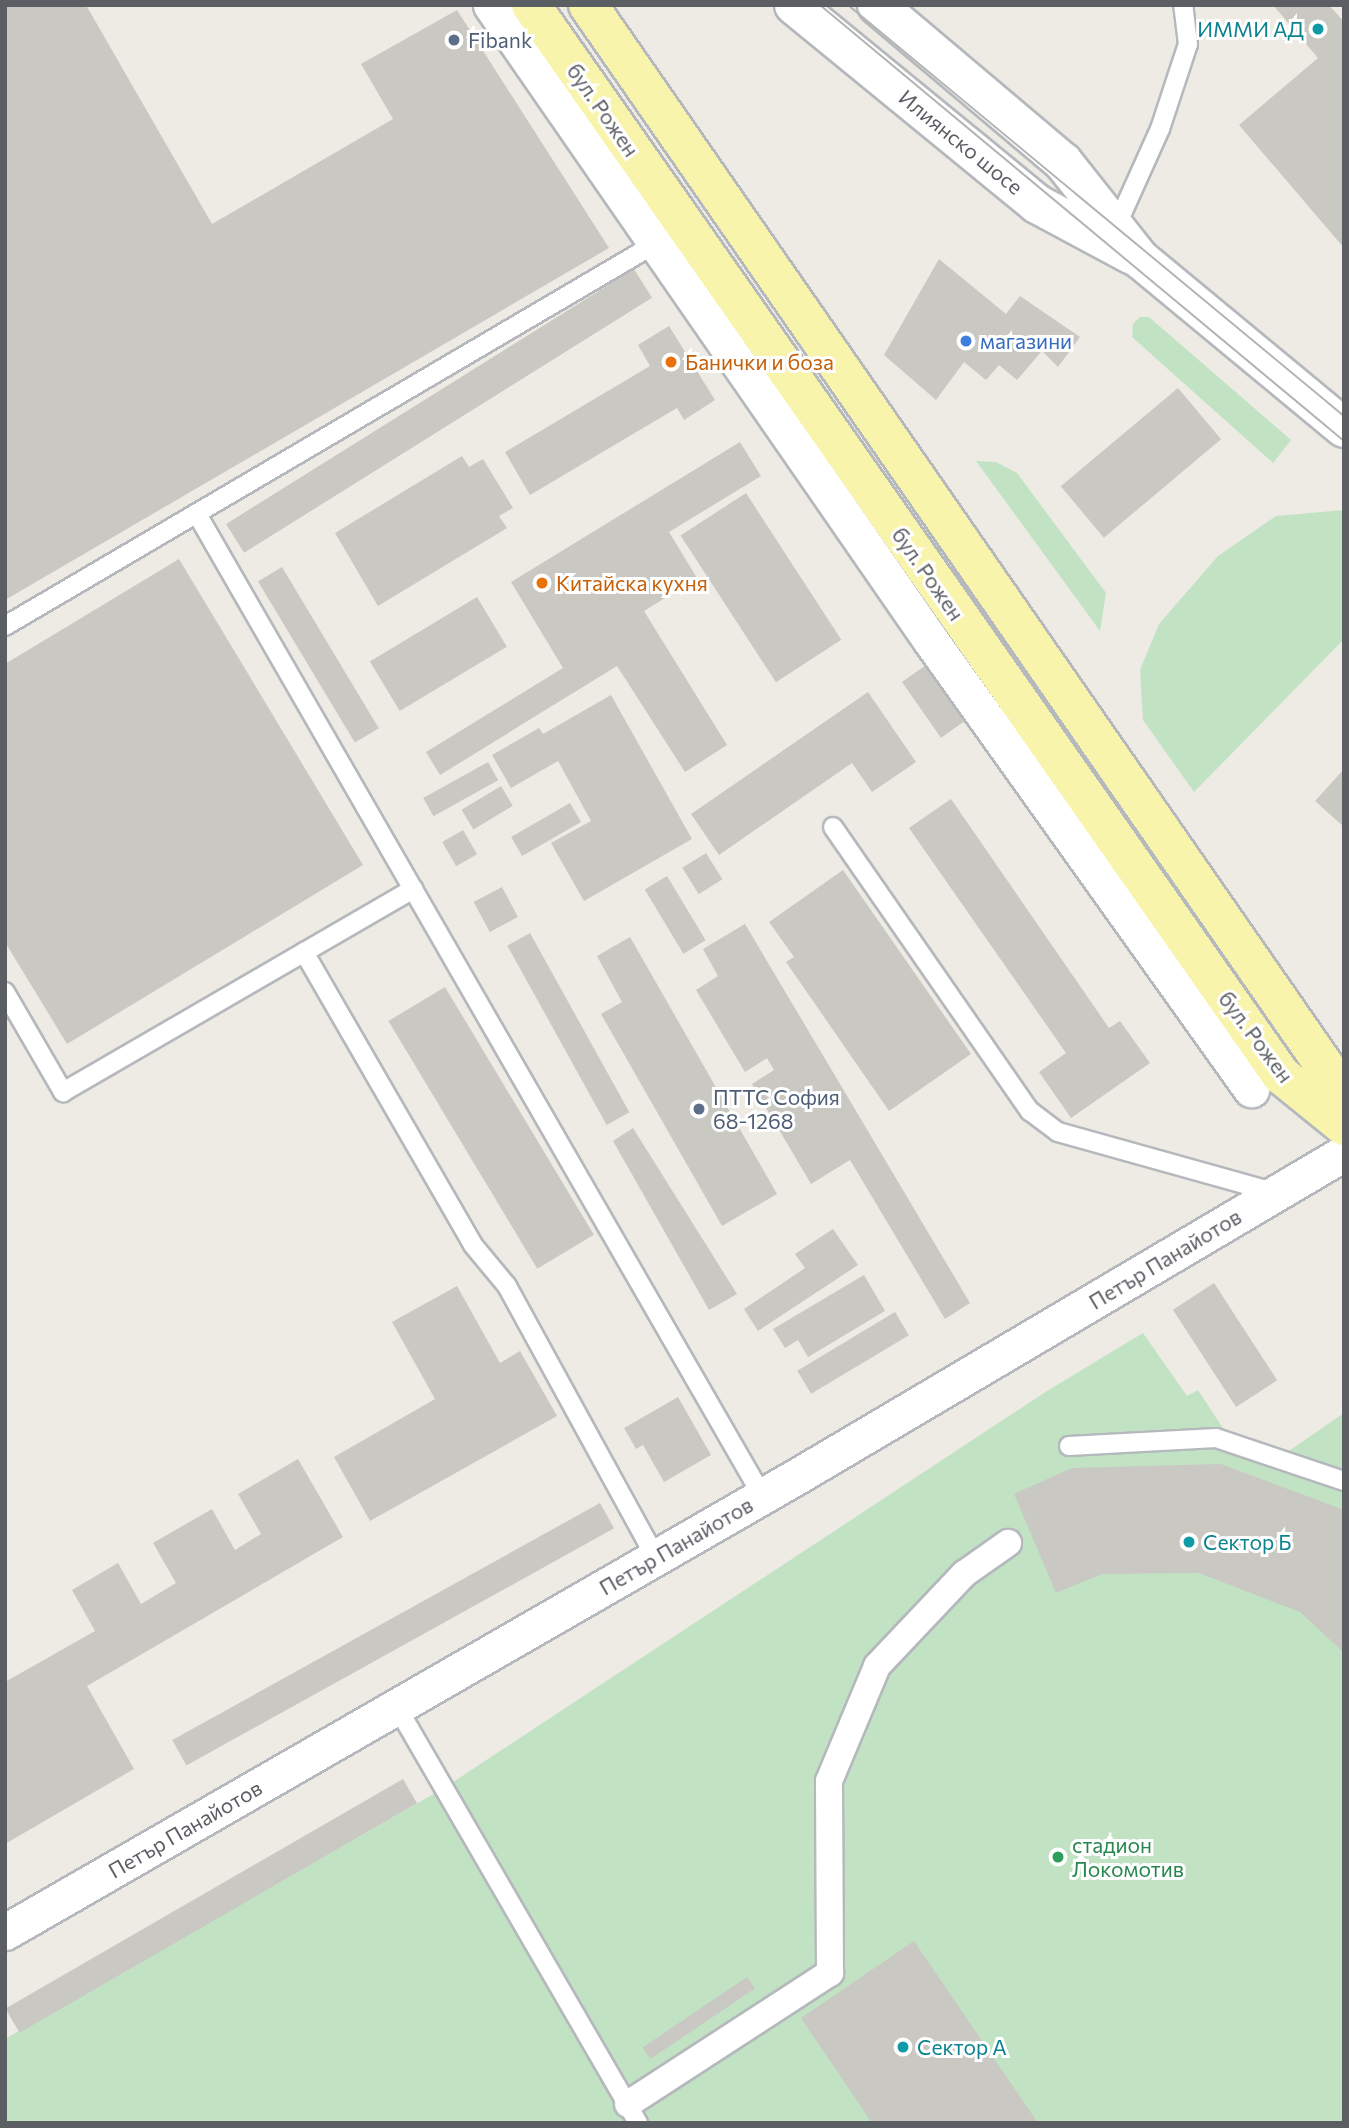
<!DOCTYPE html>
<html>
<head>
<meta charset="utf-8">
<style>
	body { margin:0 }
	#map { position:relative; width:1349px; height:2128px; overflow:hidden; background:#edebe3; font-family:Commissioner,sans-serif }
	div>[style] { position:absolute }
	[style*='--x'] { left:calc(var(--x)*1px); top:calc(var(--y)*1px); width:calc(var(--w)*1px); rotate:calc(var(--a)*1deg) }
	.green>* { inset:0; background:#c1e3c4 }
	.building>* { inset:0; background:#cac8c2; transform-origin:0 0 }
	.roads { filter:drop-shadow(2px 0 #b5b8bc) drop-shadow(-2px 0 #b5b8bc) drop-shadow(0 2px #b5b8bc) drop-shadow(0 -2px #b5b8bc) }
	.service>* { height:18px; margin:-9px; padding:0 9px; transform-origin:9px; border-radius:9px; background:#fff }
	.pedestrian>* { height:26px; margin:-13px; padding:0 13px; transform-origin:13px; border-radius:13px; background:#fff }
	.minor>* { height:35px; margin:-17.5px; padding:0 17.5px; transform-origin:17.5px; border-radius:17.5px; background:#fff }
	.tertiary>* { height:38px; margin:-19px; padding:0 19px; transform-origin:19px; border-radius:19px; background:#fff }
	.primary>* { height:38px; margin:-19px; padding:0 19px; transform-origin:19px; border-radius:19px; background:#f9f4ac }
	.tram>* { height:2px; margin:-1px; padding:0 1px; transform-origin:1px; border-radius:1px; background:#b3b4b4 }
	.dots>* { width:19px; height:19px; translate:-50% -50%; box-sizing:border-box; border:4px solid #fff; border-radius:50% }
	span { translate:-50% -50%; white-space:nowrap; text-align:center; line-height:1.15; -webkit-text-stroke:6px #fff; paint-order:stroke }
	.culture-label { font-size:21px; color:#0d838f }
	.right { translate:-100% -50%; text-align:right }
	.left { translate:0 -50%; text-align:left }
	.service-label { font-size:21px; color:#4e5e75 }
	.street-label { font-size:21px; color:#5b5e63 }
	.shop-label { font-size:21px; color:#366cbe }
	.food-label { font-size:21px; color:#c56008 }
	.leisure-label { font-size:21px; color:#27864d }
	.frame { position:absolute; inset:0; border:7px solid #5b5e63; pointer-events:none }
</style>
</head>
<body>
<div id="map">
	<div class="green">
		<div style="clip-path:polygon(1140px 317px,1149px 317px,1291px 440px,1273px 463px,1132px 337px,1133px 324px)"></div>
		<div style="clip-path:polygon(976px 461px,996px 462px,1017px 473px,1106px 593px,1100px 631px)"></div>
		<div style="clip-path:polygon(1344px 510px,1344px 639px,1194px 792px,1143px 720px,1140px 670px,1159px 624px,1218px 556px,1276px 516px)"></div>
		<div style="clip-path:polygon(1143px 1333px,1187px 1396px,1198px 1390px,1228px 1436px,1283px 1455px,1344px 1413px,1344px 2123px,5px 2123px,5px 2039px,444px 1788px,1047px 1391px)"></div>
	</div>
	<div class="building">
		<div style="clip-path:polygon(5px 5px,86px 5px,212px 224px,393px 119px,361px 64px,457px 10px,609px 248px,5px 600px)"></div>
		<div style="clip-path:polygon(1273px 5px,1329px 5px,1344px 22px,1344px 248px,1239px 125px,1318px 58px)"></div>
		<div style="clip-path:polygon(939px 259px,1006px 314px,1020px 296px,1080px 337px,1058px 367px,1042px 351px,1017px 380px,999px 365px,986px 380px,964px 362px,936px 400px,884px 355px)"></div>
		<div style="left:634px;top:269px;width:34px;height:481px;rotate:58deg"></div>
		<div style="clip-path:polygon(669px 326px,715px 400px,684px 420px,677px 408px,530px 495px,505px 452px,650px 366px,638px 345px)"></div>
		<div style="left:1178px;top:388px;width:67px;height:153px;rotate:50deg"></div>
		<div style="clip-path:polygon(740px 442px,761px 476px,669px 532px,697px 578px,644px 611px,727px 745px,685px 772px,617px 666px,440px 775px,426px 752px,563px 668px,511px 582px)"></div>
		<div style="clip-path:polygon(462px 456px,469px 467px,483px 459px,513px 508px,499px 516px,507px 528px,378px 606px,335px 533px)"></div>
		<div style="left:746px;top:493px;width:175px;height:78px;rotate:57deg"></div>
		<div style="clip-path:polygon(179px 559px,363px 865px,67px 1044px,5px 942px,5px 664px)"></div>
		<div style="left:282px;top:567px;width:188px;height:28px;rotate:59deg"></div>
		<div style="left:477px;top:597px;width:58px;height:125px;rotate:59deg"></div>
		<div style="left:929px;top:663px;width:68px;height:33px;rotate:55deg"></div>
		<div style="clip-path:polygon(868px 692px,916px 762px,872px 792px,852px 763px,719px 855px,691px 814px)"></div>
		<div style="clip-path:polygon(611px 695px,692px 839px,584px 901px,551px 843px,591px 821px,558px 761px,511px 788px,492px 755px,539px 728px,543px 734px)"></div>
		<div style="left:488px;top:762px;width:21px;height:74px;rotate:61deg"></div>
		<div style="clip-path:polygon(1344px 769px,1344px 827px,1315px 801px)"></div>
		<div style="left:501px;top:786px;width:23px;height:46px;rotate:59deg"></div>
		<div style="clip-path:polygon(951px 799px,1109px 1028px,1120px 1021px,1150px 1063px,1071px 1118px,1039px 1072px,1066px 1053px,909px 828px)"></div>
		<div style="left:570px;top:803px;width:22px;height:68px;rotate:60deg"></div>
		<div style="left:463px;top:830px;width:28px;height:24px;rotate:60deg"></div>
		<div style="left:706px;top:853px;width:31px;height:28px;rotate:58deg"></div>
		<div style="clip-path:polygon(843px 870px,971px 1054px,889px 1111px,786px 962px,794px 957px,769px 922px)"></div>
		<div style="left:667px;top:876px;width:75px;height:26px;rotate:59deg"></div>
		<div style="left:502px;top:887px;width:34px;height:32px;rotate:62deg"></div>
		<div style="clip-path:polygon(745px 924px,970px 1303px,945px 1319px,850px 1160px,811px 1184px,752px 1084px,774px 1070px,767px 1058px,745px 1072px,696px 990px,718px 976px,703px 949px)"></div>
		<div style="left:530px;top:933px;width:205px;height:26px;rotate:61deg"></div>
		<div style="clip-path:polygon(630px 937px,777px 1194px,722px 1226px,601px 1014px,622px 1002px,597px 956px)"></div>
		<div style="left:445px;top:987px;width:289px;height:66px;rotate:59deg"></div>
		<div style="clip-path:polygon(633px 1128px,737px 1294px,709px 1310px,613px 1141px)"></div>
		<div style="clip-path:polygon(833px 1229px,858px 1265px,758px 1331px,744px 1309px,805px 1268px,795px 1254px)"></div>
		<div style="clip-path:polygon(864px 1275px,885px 1311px,808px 1357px,798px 1340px,785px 1348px,773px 1329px)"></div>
		<div style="left:1214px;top:1283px;width:116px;height:49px;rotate:57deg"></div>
		<div style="clip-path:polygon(457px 1286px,500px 1363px,520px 1351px,557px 1416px,370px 1521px,334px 1457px,435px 1399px,392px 1322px)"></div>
		<div style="left:895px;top:1312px;width:27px;height:114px;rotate:59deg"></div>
		<div style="clip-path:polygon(678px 1397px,711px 1455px,664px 1482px,643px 1445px,636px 1449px,624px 1428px)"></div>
		<div style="clip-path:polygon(298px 1459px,343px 1537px,87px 1686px,134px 1769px,5px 1844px,5px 1682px,95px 1631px,72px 1590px,118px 1563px,141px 1604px,176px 1583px,153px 1543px,212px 1509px,235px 1550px,261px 1534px,238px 1494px)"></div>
		<div style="clip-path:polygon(1221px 1464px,1344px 1510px,1344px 1653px,1300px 1612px,1199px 1573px,1102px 1574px,1056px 1593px,1014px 1494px,1072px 1468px)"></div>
		<div style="left:600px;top:1503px;width:29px;height:489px;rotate:61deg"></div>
		<div style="left:403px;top:1779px;width:28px;height:459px;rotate:60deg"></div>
		<div style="clip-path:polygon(914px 1941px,1038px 2123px,872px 2123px,801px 2018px)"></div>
		<div style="left:747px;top:1977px;width:14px;height:126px;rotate:56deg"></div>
	</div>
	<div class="roads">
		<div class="service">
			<div style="--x:1115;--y:229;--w:110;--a:-65.8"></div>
			<div style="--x:1160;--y:129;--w:89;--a:-71.8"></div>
			<div style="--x:1188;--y:44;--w:39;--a:-97"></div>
			<div style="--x:197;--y:514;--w:1134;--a:60.07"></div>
			<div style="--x:5;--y:626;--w:760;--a:-30.45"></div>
			<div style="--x:833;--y:827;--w:346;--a:55.3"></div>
			<div style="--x:1030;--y:1111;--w:35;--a:37"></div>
			<div style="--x:1058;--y:1132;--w:226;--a:15.6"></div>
			<div style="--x:304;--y:952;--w:338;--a:60"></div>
			<div style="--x:473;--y:1245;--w:53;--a:50.3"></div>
			<div style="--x:507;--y:1286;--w:310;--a:61.3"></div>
			<div style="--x:5;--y:992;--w:116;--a:59.9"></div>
			<div style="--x:63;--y:1092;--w:405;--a:-30.1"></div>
			<div style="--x:1069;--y:1446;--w:147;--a:-3.1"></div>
			<div style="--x:1216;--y:1438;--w:135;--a:18.6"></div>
			<div style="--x:397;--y:1707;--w:481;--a:59.9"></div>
		</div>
		<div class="pedestrian">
			<div style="--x:628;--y:2104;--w:241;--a:-33"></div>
			<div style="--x:830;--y:1973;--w:192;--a:-90.3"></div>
			<div style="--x:829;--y:1781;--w:125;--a:-67.3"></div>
			<div style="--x:877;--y:1666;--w:127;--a:-46.6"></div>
			<div style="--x:964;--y:1574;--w:54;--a:-35.2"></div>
		</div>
		<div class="minor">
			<div style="--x:491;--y:5;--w:773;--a:55.32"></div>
			<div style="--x:931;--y:641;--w:551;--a:54.46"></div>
			<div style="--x:5;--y:1932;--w:910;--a:-29.92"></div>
			<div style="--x:794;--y:1478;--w:639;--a:-30.58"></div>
		</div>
		<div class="tertiary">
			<div style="--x:794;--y:5;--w:314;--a:39.3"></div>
			<div style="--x:1037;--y:204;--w:108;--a:28.2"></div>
			<div style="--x:877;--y:5;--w:243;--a:40.2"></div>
			<div style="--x:1063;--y:162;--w:124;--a:51.6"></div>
			<div style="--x:1140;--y:259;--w:265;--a:39.6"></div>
		</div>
		<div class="primary">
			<div style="--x:531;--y:5;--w:1307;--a:54.97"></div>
			<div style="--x:1281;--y:1075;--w:81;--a:39"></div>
			<div style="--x:588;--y:5;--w:1294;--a:55.23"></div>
			<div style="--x:1326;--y:1068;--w:38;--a:62"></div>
		</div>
	</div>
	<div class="tram">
		<div style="--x:820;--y:5;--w:682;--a:39.76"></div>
		<div style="--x:848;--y:5;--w:644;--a:39.65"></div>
	</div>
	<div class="dots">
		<div style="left:1318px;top:29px;background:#0f9aa8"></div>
		<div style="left:454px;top:40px;background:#5c6f8a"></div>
		<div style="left:966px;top:341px;background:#3f7fe0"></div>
		<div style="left:671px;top:362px;background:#e8710a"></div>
		<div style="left:542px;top:583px;background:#e8710a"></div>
		<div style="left:699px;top:1109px;background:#5c6f8a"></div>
		<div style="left:1189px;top:1542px;background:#0f9aa8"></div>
		<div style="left:1058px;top:1857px;background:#2e9e5b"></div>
		<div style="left:903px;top:2047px;background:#0f9aa8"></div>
	</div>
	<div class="culture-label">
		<span class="right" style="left:1304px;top:29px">ИММИ АД</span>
		<span class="left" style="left:1203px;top:1542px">Сектор Б</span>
		<span class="left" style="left:917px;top:2047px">Сектор А</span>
	</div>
	<div class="service-label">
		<span class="left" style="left:468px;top:40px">Fibank</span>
		<span class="left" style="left:713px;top:1109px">ПТТС София<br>68-1268</span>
	</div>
	<div class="street-label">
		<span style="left:603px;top:110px;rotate:55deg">бул. Рожен</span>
		<span style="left:961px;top:142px;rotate:39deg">Илиянско шосе</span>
		<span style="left:928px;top:574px;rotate:55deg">бул. Рожен</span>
		<span style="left:1256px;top:1037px;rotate:53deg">бул. Рожен</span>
		<span style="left:1165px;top:1259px;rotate:-31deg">Петър Панайотов</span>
		<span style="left:676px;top:1546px;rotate:-30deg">Петър Панайотов</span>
		<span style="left:185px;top:1829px;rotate:-30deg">Петър Панайотов</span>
	</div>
	<div class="shop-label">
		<span class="left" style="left:980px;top:341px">магазини</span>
	</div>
	<div class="food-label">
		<span class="left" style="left:685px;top:362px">Банички и боза</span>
		<span class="left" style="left:556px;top:583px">Китайска кухня</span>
	</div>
	<div class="leisure-label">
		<span class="left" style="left:1072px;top:1857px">стадион<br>Локомотив</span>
	</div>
	<div class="frame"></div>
</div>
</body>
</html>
